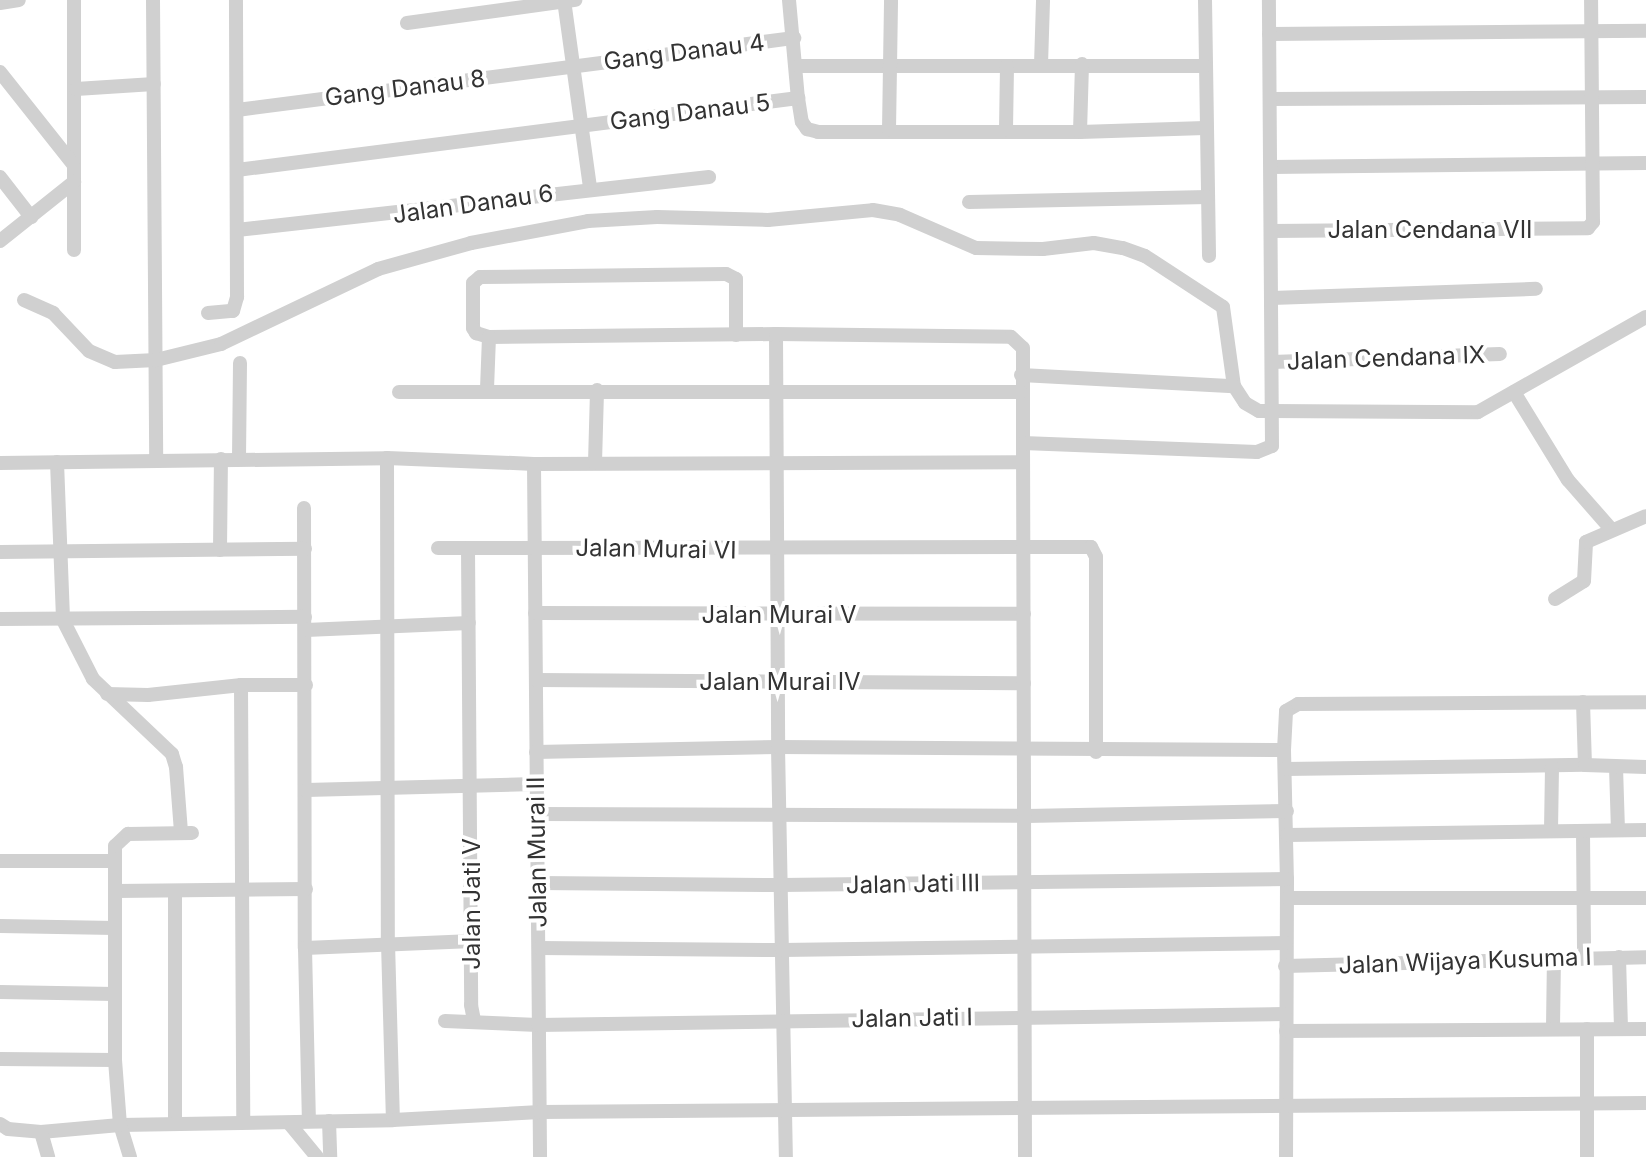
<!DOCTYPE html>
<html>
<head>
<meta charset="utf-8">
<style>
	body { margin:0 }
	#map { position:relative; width:1646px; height:1157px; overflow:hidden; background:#fff; font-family:Inter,sans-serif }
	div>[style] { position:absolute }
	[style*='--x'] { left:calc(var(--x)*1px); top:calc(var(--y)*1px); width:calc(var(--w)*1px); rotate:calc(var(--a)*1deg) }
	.minor>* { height:14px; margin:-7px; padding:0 7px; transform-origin:7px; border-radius:7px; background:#d0d0d0 }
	span { translate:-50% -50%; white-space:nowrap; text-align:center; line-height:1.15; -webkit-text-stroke:8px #fff; paint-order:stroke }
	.street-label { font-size:24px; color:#333 }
</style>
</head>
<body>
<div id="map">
	<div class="minor">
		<div style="--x:74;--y:0;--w:250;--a:90"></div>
		<div style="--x:153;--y:0;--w:460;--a:89.6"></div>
		<div style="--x:564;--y:0;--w:190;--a:82.1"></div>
		<div style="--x:789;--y:0;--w:98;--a:84.8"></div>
		<div style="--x:798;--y:98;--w:24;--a:81"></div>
		<div style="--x:802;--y:122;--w:9;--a:54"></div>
		<div style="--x:807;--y:129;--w:11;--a:15"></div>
		<div style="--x:818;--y:132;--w:262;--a:0"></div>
		<div style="--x:1080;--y:132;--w:125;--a:-1.8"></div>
		<div style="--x:1205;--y:0;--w:256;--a:89.1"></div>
		<div style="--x:0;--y:3;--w:19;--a:-9"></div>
		<div style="--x:407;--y:23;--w:170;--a:-7.8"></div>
		<div style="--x:1269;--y:34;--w:377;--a:-0.5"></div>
		<div style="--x:1041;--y:65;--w:65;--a:-88.2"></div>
		<div style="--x:798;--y:66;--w:407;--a:0"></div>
		<div style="--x:0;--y:72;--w:117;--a:51.6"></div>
		<div style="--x:76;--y:89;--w:78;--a:-3.7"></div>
		<div style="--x:1270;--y:99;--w:376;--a:-0.3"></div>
		<div style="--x:237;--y:110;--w:562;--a:-7.37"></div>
		<div style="--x:889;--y:130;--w:130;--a:-89.1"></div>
		<div style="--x:1006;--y:130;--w:64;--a:-89.1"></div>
		<div style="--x:1080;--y:132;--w:68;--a:-88.3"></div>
		<div style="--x:1271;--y:167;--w:375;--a:-0.6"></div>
		<div style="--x:237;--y:170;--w:566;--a:-7.31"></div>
		<div style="--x:0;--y:177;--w:51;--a:52.2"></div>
		<div style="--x:969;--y:202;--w:239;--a:-1.2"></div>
		<div style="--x:237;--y:230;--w:475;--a:-6.4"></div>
		<div style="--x:1271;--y:231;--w:317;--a:-0.5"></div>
		<div style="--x:1588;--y:228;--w:8;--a:-50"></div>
		<div style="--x:1593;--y:222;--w:222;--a:-90.5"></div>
		<div style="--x:0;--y:241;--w:95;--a:-38.6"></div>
		<div style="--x:1272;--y:298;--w:264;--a:-2"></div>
		<div style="--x:24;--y:300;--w:32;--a:24"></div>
		<div style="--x:53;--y:313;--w:52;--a:46.5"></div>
		<div style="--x:89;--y:351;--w:28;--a:23"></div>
		<div style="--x:115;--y:362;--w:41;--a:-2.8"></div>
		<div style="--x:156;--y:360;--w:67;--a:-13.8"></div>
		<div style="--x:221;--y:344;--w:174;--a:-25.5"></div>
		<div style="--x:378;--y:269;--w:97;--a:-15.6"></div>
		<div style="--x:471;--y:243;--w:119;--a:-10.6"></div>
		<div style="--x:588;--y:221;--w:69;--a:-3.3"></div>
		<div style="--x:657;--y:217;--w:111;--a:1.5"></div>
		<div style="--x:768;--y:220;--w:105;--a:-5.4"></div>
		<div style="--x:873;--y:210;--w:27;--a:10"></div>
		<div style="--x:900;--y:215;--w:83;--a:23.5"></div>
		<div style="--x:976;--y:248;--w:67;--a:0.9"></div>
		<div style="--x:1043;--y:249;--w:51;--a:-6.7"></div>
		<div style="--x:1094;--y:243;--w:29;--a:10"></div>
		<div style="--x:1123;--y:248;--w:23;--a:20"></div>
		<div style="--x:1145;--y:256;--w:93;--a:33.2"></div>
		<div style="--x:1223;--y:307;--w:80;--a:82.1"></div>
		<div style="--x:1234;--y:386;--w:20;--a:57"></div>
		<div style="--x:1245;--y:403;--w:16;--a:30"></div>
		<div style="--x:1259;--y:411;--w:219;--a:0.3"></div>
		<div style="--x:1478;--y:412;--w:193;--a:-29.5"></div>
		<div style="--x:208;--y:313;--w:25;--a:-5"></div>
		<div style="--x:233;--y:311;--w:15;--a:-74"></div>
		<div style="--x:237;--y:297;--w:297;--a:-90.2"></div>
		<div style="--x:776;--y:334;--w:413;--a:89.7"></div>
		<div style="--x:778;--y:747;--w:410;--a:88.9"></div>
		<div style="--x:736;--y:335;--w:56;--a:-90"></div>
		<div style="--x:736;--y:279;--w:11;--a:-153"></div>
		<div style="--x:726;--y:274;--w:246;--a:179.3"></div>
		<div style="--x:480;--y:277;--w:9;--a:139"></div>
		<div style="--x:473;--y:283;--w:45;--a:90"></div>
		<div style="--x:473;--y:328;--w:6;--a:59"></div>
		<div style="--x:476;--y:333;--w:14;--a:17"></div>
		<div style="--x:489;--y:337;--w:287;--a:-0.6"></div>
		<div style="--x:776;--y:334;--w:235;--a:0.7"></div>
		<div style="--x:1011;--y:337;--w:16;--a:43"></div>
		<div style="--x:1023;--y:348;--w:95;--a:90"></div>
		<div style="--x:1272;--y:362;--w:228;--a:-2"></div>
		<div style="--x:1021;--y:375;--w:213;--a:3"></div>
		<div style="--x:487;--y:389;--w:52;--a:-87.8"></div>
		<div style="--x:399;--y:392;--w:622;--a:0"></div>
		<div style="--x:1514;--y:392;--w:103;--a:58.5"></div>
		<div style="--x:1568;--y:480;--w:65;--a:48.7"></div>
		<div style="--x:387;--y:458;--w:485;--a:89.9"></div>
		<div style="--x:388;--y:943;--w:177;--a:88.4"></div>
		<div style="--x:239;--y:459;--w:96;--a:-89.4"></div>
		<div style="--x:57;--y:462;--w:158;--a:87.8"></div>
		<div style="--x:63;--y:620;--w:66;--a:63"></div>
		<div style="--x:93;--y:679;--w:109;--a:43.5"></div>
		<div style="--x:172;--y:754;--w:14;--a:73"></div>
		<div style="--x:176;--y:767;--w:65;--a:85.6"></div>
		<div style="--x:0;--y:463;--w:387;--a:-0.7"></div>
		<div style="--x:387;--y:458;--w:147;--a:2.3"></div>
		<div style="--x:534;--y:464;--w:488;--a:-0.2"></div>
		<div style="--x:595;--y:463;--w:73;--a:-88.4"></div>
		<div style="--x:534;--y:464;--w:693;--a:89.5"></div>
		<div style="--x:304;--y:508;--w:440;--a:89.9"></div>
		<div style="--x:305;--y:948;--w:173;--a:88.7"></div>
		<div style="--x:438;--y:548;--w:653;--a:-0.09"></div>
		<div style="--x:1091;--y:547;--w:11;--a:63"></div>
		<div style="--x:1096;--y:557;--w:195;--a:90"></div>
		<div style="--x:468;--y:548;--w:457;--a:89.6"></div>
		<div style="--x:471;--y:1005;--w:15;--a:79"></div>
		<div style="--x:220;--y:550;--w:91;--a:-89.4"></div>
		<div style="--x:0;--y:552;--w:305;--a:-0.6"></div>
		<div style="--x:1555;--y:599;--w:34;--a:-32"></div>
		<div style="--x:1584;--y:581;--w:39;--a:-87"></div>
		<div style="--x:1586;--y:542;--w:65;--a:-23.4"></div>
		<div style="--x:535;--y:613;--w:489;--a:0.1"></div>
		<div style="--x:0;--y:619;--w:305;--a:-0.4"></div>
		<div style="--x:306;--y:630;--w:163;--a:-2.5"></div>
		<div style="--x:536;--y:680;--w:488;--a:0.4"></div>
		<div style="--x:241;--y:685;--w:436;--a:89.7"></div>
		<div style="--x:107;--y:694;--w:41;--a:1.4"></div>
		<div style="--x:148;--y:695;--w:94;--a:-6.1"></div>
		<div style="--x:241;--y:685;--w:65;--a:0"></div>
		<div style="--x:1583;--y:702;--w:63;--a:88.2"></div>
		<div style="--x:1284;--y:750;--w:39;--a:-87"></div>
		<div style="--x:1286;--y:711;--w:14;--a:-30"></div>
		<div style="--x:1298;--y:704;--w:348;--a:-0.3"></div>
		<div style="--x:536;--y:752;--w:242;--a:-1.2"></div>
		<div style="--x:778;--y:747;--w:506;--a:0.34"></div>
		<div style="--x:1284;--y:750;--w:129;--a:88.7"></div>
		<div style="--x:1287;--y:879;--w:278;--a:90.2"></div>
		<div style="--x:1616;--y:767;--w:63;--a:88.2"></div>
		<div style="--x:1285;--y:769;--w:300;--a:-0.8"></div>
		<div style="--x:1585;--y:765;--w:61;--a:1.9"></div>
		<div style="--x:306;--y:790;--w:229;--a:-1.5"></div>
		<div style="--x:537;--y:814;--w:489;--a:0.2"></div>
		<div style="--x:1026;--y:816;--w:261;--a:-1.1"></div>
		<div style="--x:1551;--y:831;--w:64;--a:-89.1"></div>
		<div style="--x:1583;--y:831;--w:127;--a:89.5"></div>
		<div style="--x:1287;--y:835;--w:359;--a:-0.8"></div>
		<div style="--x:0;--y:861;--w:113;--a:0"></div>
		<div style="--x:538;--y:883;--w:243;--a:0.5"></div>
		<div style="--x:781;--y:885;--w:506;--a:-0.68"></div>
		<div style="--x:116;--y:891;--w:190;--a:-0.6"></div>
		<div style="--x:175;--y:892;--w:231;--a:90"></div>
		<div style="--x:1287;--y:898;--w:359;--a:0"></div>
		<div style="--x:0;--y:926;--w:115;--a:1"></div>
		<div style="--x:305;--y:948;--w:168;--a:-2.4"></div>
		<div style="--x:539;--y:948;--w:243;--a:0.5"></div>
		<div style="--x:782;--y:950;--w:504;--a:-0.8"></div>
		<div style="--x:1619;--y:957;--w:72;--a:88.4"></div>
		<div style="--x:1285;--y:966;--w:361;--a:-1.4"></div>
		<div style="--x:0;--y:992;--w:115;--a:1"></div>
		<div style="--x:445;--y:1021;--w:93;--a:2.5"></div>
		<div style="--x:538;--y:1025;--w:747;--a:-0.84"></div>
		<div style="--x:1553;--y:1027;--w:70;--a:-89.2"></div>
		<div style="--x:1286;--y:1031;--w:360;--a:-0.3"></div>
		<div style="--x:0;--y:1059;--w:115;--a:0.5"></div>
		<div style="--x:329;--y:1121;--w:36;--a:88"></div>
		<div style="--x:289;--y:1123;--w:44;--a:50.5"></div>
		<div style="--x:0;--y:1124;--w:9;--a:32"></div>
		<div style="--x:8;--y:1129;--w:33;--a:5"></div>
		<div style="--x:41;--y:1132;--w:79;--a:-5.1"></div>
		<div style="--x:120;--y:1125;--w:273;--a:-1"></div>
		<div style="--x:393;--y:1120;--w:147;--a:-3.1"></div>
		<div style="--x:540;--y:1112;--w:1106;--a:-0.47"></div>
		<div style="--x:41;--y:1132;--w:26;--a:74"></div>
		<div style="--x:130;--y:1157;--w:34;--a:-107"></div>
		<div style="--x:120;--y:1125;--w:65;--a:-94.4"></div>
		<div style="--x:115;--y:1060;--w:214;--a:-90"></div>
		<div style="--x:115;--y:846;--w:18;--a:-43"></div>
		<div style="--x:128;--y:834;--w:64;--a:-0.9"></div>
		<div style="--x:1025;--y:1157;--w:714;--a:-90.16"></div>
		<div style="--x:1023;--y:443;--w:234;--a:2.2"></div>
		<div style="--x:1257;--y:452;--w:16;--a:-22"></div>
		<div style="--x:1272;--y:446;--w:446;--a:-90.4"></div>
		<div style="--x:1587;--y:1157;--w:128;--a:-90"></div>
	</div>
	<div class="street-label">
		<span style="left:684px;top:52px;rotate:-7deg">Gang Danau 4</span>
		<span style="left:405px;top:88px;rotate:-7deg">Gang Danau 8</span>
		<span style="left:690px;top:112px;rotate:-7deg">Gang Danau 5</span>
		<span style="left:473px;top:204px;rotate:-8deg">Jalan Danau 6</span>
		<span style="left:1430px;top:230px">Jalan Cendana VII</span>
		<span style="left:1386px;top:358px;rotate:-2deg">Jalan Cendana IX</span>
		<span style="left:656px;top:549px;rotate:1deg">Jalan Murai VI</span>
		<span style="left:779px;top:615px">Jalan Murai V</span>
		<span style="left:780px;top:682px">Jalan Murai IV</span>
		<span style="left:537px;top:852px;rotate:-91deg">Jalan Murai II</span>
		<span style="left:913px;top:884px;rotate:-1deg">Jalan Jati III</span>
		<span style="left:472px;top:904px;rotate:-90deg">Jalan Jati V</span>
		<span style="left:1465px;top:961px;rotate:-2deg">Jalan Wijaya Kusuma I</span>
		<span style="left:912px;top:1018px;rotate:-1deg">Jalan Jati I</span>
	</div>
</div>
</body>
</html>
